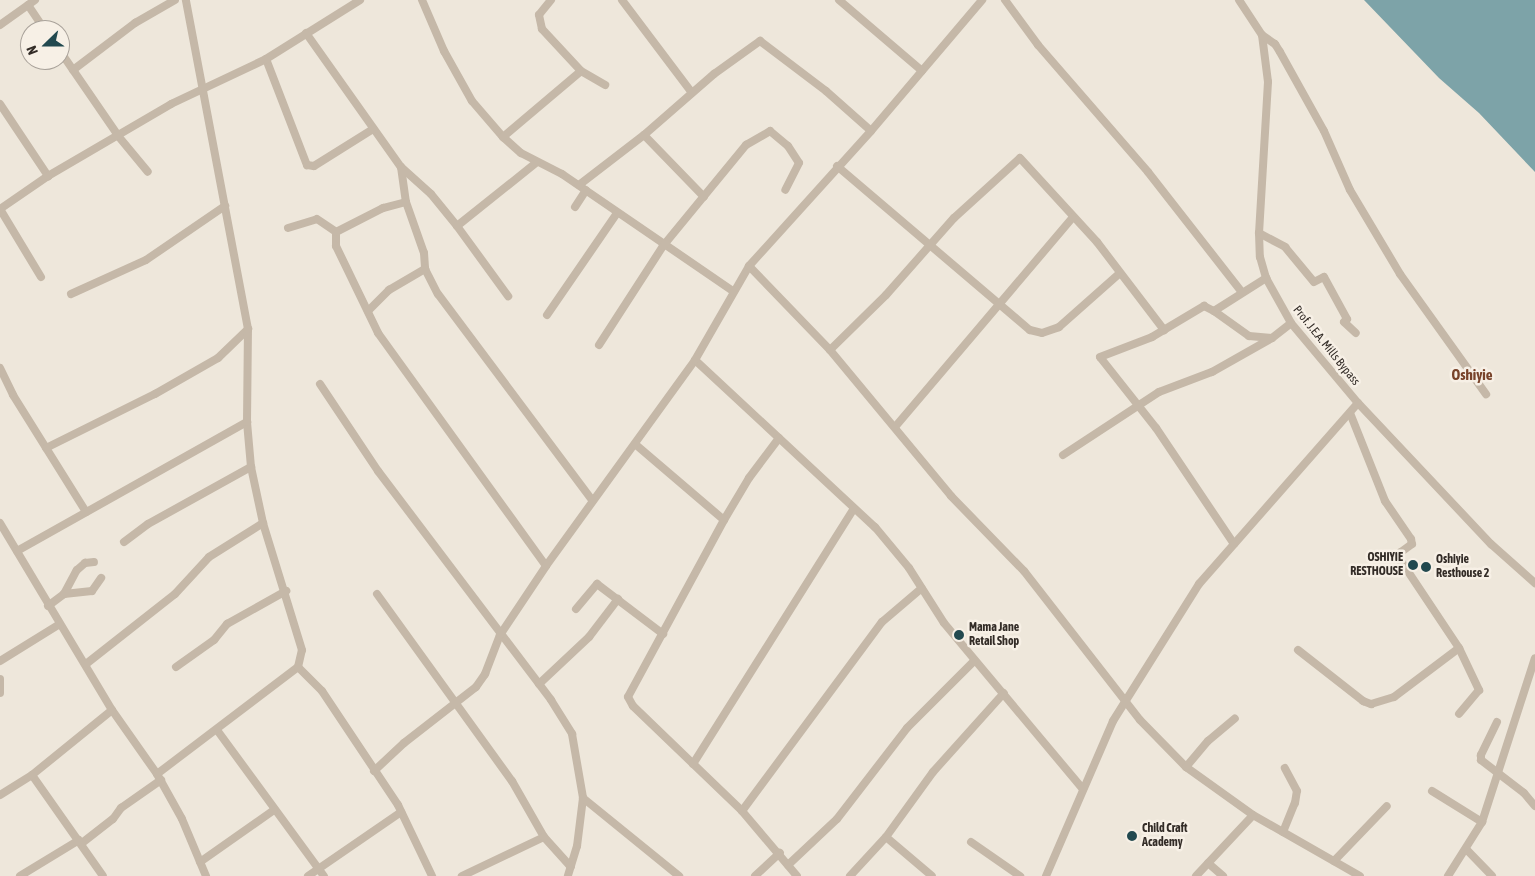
<!DOCTYPE html>
<html>
<head>
<meta charset="utf-8">
<style>
	body { margin:0 }
	#map { position:relative; width:1535px; height:876px; overflow:hidden; background:#eee7db; font-family:"Asap Condensed",sans-serif }
	div>[style] { position:absolute }
	[style*='--x'] { left:calc(var(--x)*1px); top:calc(var(--y)*1px); width:calc(var(--w)*1px); rotate:calc(var(--a)*1deg) }
	.water>* { inset:0; background:#7da3a8 }
	.minor>* { height:8px; margin:-4px; padding:0 4px; transform-origin:4px; border-radius:4px; background:#c5b8a8 }
	.dots>* { width:14px; height:14px; translate:-50% -50%; box-sizing:border-box; border:2px solid #f7f0e6; border-radius:50% }
	span { translate:-50% -50%; white-space:nowrap; text-align:center; line-height:1.15; -webkit-text-stroke:5px #f7f0e6; paint-order:stroke }
	.street-label { font-size:12px; color:#332c27 }
	.poi-label { font-size:12px; color:#332c27; font-weight:700 }
	.right { translate:-100% -50%; text-align:right }
	.left { translate:0 -50%; text-align:left }
	.quarter-label { font-size:15px; color:#78432a; font-weight:700 }
	.north { position:absolute; left:20px; top:20px; width:50px; height:50px; box-sizing:border-box; background:#f7f0e6; border:1px solid #a9a29a; border-radius:50%; rotate:248deg; font-size:14px; font-weight:700; line-height:20px; text-align:center; color:#332c27 }
	.north::after { content:''; display:block; margin:auto; width:18px; height:22px; background:#22494f; clip-path:polygon(50% 0,100% 100%,50% 72%,0 100%) }
</style>
</head>
<body>
<div id="map">
	<div class="water">
		<div style="clip-path:polygon(1364px 0,1535px 0,1535px 172px,1479px 113px,1439px 78px)"></div>
	</div>
	<div class="minor">
		<div style="--x:422;--y:0;--w:56;--a:66.7"></div>
		<div style="--x:444;--y:51;--w:57;--a:60.8"></div>
		<div style="--x:472;--y:101;--w:48;--a:49.3"></div>
		<div style="--x:503;--y:137;--w:24;--a:42"></div>
		<div style="--x:521;--y:153;--w:46;--a:27.1"></div>
		<div style="--x:562;--y:174;--w:207;--a:34.4"></div>
		<div style="--x:551;--y:0;--w:19;--a:129"></div>
		<div style="--x:539;--y:15;--w:14;--a:78"></div>
		<div style="--x:542;--y:29;--w:57;--a:47.1"></div>
		<div style="--x:581;--y:71;--w:28;--a:30"></div>
		<div style="--x:622;--y:0;--w:116;--a:53"></div>
		<div style="--x:839;--y:0;--w:109;--a:40.5"></div>
		<div style="--x:1005;--y:0;--w:56;--a:53.7"></div>
		<div style="--x:1038;--y:45;--w:168;--a:49.1"></div>
		<div style="--x:1148;--y:172;--w:151;--a:52"></div>
		<div style="--x:1239;--y:0;--w:42;--a:56.7"></div>
		<div style="--x:1262;--y:35;--w:47;--a:82.7"></div>
		<div style="--x:1268;--y:82;--w:151;--a:93.4"></div>
		<div style="--x:1259;--y:233;--w:24;--a:88"></div>
		<div style="--x:1260;--y:257;--w:22;--a:74"></div>
		<div style="--x:1266;--y:278;--w:51;--a:60.9"></div>
		<div style="--x:1291;--y:323;--w:104;--a:50.1"></div>
		<div style="--x:1358;--y:403;--w:194;--a:46.7"></div>
		<div style="--x:1491;--y:544;--w:59;--a:41.6"></div>
		<div style="--x:28;--y:5;--w:30;--a:56"></div>
		<div style="--x:0;--y:25;--w:43;--a:-35.5"></div>
		<div style="--x:306;--y:33;--w:164;--a:54.7"></div>
		<div style="--x:401;--y:167;--w:35;--a:82"></div>
		<div style="--x:406;--y:202;--w:54;--a:70.6"></div>
		<div style="--x:424;--y:253;--w:16;--a:86"></div>
		<div style="--x:425;--y:269;--w:28;--a:63"></div>
		<div style="--x:438;--y:294;--w:257;--a:53.2"></div>
		<div style="--x:1262;--y:35;--w:16;--a:35"></div>
		<div style="--x:1275;--y:44;--w:9;--a:58"></div>
		<div style="--x:1280;--y:52;--w:90;--a:60.9"></div>
		<div style="--x:1324;--y:131;--w:64;--a:66.2"></div>
		<div style="--x:1350;--y:190;--w:98;--a:59.2"></div>
		<div style="--x:1400;--y:274;--w:148;--a:54.4"></div>
		<div style="--x:60;--y:51;--w:104;--a:55.5"></div>
		<div style="--x:119;--y:137;--w:45;--a:50.4"></div>
		<div style="--x:266;--y:59;--w:114;--a:68.9"></div>
		<div style="--x:307;--y:165;--w:7;--a:8"></div>
		<div style="--x:314;--y:166;--w:70;--a:-32.1"></div>
		<div style="--x:73;--y:70;--w:78;--a:-37.2"></div>
		<div style="--x:135;--y:23;--w:46;--a:-29.9"></div>
		<div style="--x:0;--y:104;--w:87;--a:56.3"></div>
		<div style="--x:644;--y:135;--w:86;--a:45.9"></div>
		<div style="--x:503;--y:137;--w:102;--a:-40.2"></div>
		<div style="--x:837;--y:166;--w:253;--a:40.4"></div>
		<div style="--x:1030;--y:330;--w:12;--a:14"></div>
		<div style="--x:1042;--y:333;--w:18;--a:-19"></div>
		<div style="--x:1059;--y:327;--w:81;--a:-41.5"></div>
		<div style="--x:401;--y:167;--w:40;--a:42"></div>
		<div style="--x:431;--y:194;--w:41;--a:50.9"></div>
		<div style="--x:457;--y:226;--w:87;--a:53.9"></div>
		<div style="--x:579;--y:185;--w:82;--a:-37.6"></div>
		<div style="--x:644;--y:135;--w:93;--a:-41.1"></div>
		<div style="--x:714;--y:74;--w:57;--a:-35.7"></div>
		<div style="--x:760;--y:41;--w:83;--a:37.1"></div>
		<div style="--x:826;--y:91;--w:60;--a:41.6"></div>
		<div style="--x:406;--y:202;--w:24;--a:165"></div>
		<div style="--x:383;--y:208;--w:53;--a:152.9"></div>
		<div style="--x:336;--y:232;--w:14;--a:90"></div>
		<div style="--x:336;--y:246;--w:97;--a:64.2"></div>
		<div style="--x:378;--y:333;--w:287;--a:54.2"></div>
		<div style="--x:575;--y:207;--w:20;--a:-57"></div>
		<div style="--x:457;--y:226;--w:101;--a:-38.6"></div>
		<div style="--x:288;--y:228;--w:30;--a:-17"></div>
		<div style="--x:317;--y:219;--w:23;--a:34"></div>
		<div style="--x:1259;--y:233;--w:30;--a:28"></div>
		<div style="--x:1285;--y:247;--w:45;--a:50.4"></div>
		<div style="--x:1314;--y:282;--w:11;--a:-27"></div>
		<div style="--x:1324;--y:277;--w:48;--a:61.3"></div>
		<div style="--x:1347;--y:319;--w:4;--a:135"></div>
		<div style="--x:1344;--y:322;--w:16;--a:43"></div>
		<div style="--x:749;--y:266;--w:117;--a:46"></div>
		<div style="--x:830;--y:350;--w:190;--a:50.3"></div>
		<div style="--x:951;--y:496;--w:105;--a:45.8"></div>
		<div style="--x:1024;--y:571;--w:189;--a:52.1"></div>
		<div style="--x:1140;--y:720;--w:66;--a:45.6"></div>
		<div style="--x:1186;--y:767;--w:82;--a:35.6"></div>
		<div style="--x:1253;--y:815;--w:123;--a:29.7"></div>
		<div style="--x:41;--y:277;--w:79;--a:-121.1"></div>
		<div style="--x:0;--y:209;--w:58;--a:-34.5"></div>
		<div style="--x:48;--y:176;--w:143;--a:-30.3"></div>
		<div style="--x:171;--y:104;--w:105;--a:-25.3"></div>
		<div style="--x:266;--y:59;--w:111;--a:-32.1"></div>
		<div style="--x:71;--y:294;--w:82;--a:-24.4"></div>
		<div style="--x:146;--y:260;--w:96;--a:-34.4"></div>
		<div style="--x:368;--y:311;--w:30;--a:-45"></div>
		<div style="--x:389;--y:290;--w:42;--a:-30.3"></div>
		<div style="--x:1214;--y:311;--w:43;--a:35.5"></div>
		<div style="--x:1249;--y:336;--w:23;--a:5"></div>
		<div style="--x:1272;--y:338;--w:24;--a:-38"></div>
		<div style="--x:547;--y:315;--w:124;--a:-55.5"></div>
		<div style="--x:599;--y:345;--w:118;--a:-57.1"></div>
		<div style="--x:663;--y:246;--w:131;--a:-50.6"></div>
		<div style="--x:746;--y:145;--w:28;--a:-30"></div>
		<div style="--x:770;--y:131;--w:23;--a:40"></div>
		<div style="--x:788;--y:146;--w:20;--a:57"></div>
		<div style="--x:799;--y:163;--w:30;--a:117"></div>
		<div style="--x:830;--y:350;--w:78;--a:-44.5"></div>
		<div style="--x:886;--y:295;--w:103;--a:-48.6"></div>
		<div style="--x:954;--y:218;--w:89;--a:-42.3"></div>
		<div style="--x:1020;--y:158;--w:114;--a:47.5"></div>
		<div style="--x:1097;--y:242;--w:111;--a:52.7"></div>
		<div style="--x:695;--y:360;--w:246;--a:42.9"></div>
		<div style="--x:875;--y:527;--w:53;--a:50.3"></div>
		<div style="--x:909;--y:568;--w:65;--a:57.5"></div>
		<div style="--x:944;--y:623;--w:215;--a:50.1"></div>
		<div style="--x:0;--y:368;--w:30;--a:64"></div>
		<div style="--x:13;--y:395;--w:138;--a:58"></div>
		<div style="--x:320;--y:384;--w:105;--a:56.3"></div>
		<div style="--x:378;--y:471;--w:287;--a:52.9"></div>
		<div style="--x:551;--y:700;--w:40;--a:58"></div>
		<div style="--x:572;--y:734;--w:65;--a:80.2"></div>
		<div style="--x:583;--y:798;--w:48;--a:97.1"></div>
		<div style="--x:577;--y:846;--w:31;--a:107"></div>
		<div style="--x:1350;--y:413;--w:95;--a:68.3"></div>
		<div style="--x:1385;--y:501;--w:46;--a:55.6"></div>
		<div style="--x:1411;--y:539;--w:5;--a:79"></div>
		<div style="--x:1412;--y:544;--w:14;--a:144"></div>
		<div style="--x:1401;--y:552;--w:9;--a:90"></div>
		<div style="--x:1401;--y:561;--w:105;--a:56.3"></div>
		<div style="--x:895;--y:427;--w:274;--a:-49.7"></div>
		<div style="--x:779;--y:438;--w:50;--a:126.9"></div>
		<div style="--x:749;--y:478;--w:49;--a:120.8"></div>
		<div style="--x:724;--y:520;--w:201;--a:118.5"></div>
		<div style="--x:628;--y:697;--w:10;--a:61"></div>
		<div style="--x:633;--y:706;--w:151;--a:43.9"></div>
		<div style="--x:742;--y:811;--w:85;--a:49.8"></div>
		<div style="--x:635;--y:444;--w:117;--a:40.5"></div>
		<div style="--x:46;--y:448;--w:122;--a:-26.4"></div>
		<div style="--x:155;--y:394;--w:73;--a:-29.7"></div>
		<div style="--x:218;--y:358;--w:42;--a:-44"></div>
		<div style="--x:1063;--y:455;--w:115;--a:-33.3"></div>
		<div style="--x:1159;--y:392;--w:57;--a:-20.7"></div>
		<div style="--x:1212;--y:372;--w:69;--a:-29.5"></div>
		<div style="--x:0;--y:523;--w:218;--a:59.1"></div>
		<div style="--x:112;--y:710;--w:78;--a:54.9"></div>
		<div style="--x:157;--y:774;--w:51;--a:60.9"></div>
		<div style="--x:182;--y:819;--w:62;--a:67.2"></div>
		<div style="--x:124;--y:542;--w:30;--a:-37"></div>
		<div style="--x:148;--y:524;--w:118;--a:-29"></div>
		<div style="--x:1234;--y:544;--w:140;--a:-123.9"></div>
		<div style="--x:1156;--y:428;--w:90;--a:-128.3"></div>
		<div style="--x:1100;--y:357;--w:56;--a:-21"></div>
		<div style="--x:1152;--y:337;--w:61;--a:-30.8"></div>
		<div style="--x:1204;--y:306;--w:11;--a:27"></div>
		<div style="--x:1214;--y:311;--w:62;--a:-32.4"></div>
		<div style="--x:17;--y:551;--w:264;--a:-29.3"></div>
		<div style="--x:64;--y:594;--w:27;--a:-62"></div>
		<div style="--x:77;--y:570;--w:11;--a:-41"></div>
		<div style="--x:85;--y:563;--w:9;--a:-6"></div>
		<div style="--x:377;--y:594;--w:231;--a:54.2"></div>
		<div style="--x:512;--y:781;--w:64;--a:60.3"></div>
		<div style="--x:544;--y:837;--w:91;--a:154.6"></div>
		<div style="--x:48;--y:606;--w:20;--a:-37"></div>
		<div style="--x:64;--y:594;--w:28;--a:-6"></div>
		<div style="--x:92;--y:591;--w:16;--a:-55"></div>
		<div style="--x:576;--y:609;--w:33;--a:-50"></div>
		<div style="--x:597;--y:584;--w:83;--a:37.1"></div>
		<div style="--x:1298;--y:650;--w:83;--a:38.1"></div>
		<div style="--x:1363;--y:701;--w:9;--a:21"></div>
		<div style="--x:1371;--y:704;--w:24;--a:-17"></div>
		<div style="--x:1394;--y:697;--w:81;--a:-37"></div>
		<div style="--x:1459;--y:648;--w:47;--a:64.5"></div>
		<div style="--x:1479;--y:690;--w:31;--a:130"></div>
		<div style="--x:0;--y:661;--w:70;--a:-31.7"></div>
		<div style="--x:86;--y:664;--w:113;--a:-38.2"></div>
		<div style="--x:175;--y:594;--w:50;--a:-47.4"></div>
		<div style="--x:209;--y:557;--w:64;--a:-32.2"></div>
		<div style="--x:176;--y:667;--w:47;--a:-35.4"></div>
		<div style="--x:214;--y:640;--w:21;--a:-51"></div>
		<div style="--x:227;--y:624;--w:68;--a:-29.2"></div>
		<div style="--x:298;--y:667;--w:34;--a:45"></div>
		<div style="--x:322;--y:691;--w:137;--a:56.3"></div>
		<div style="--x:398;--y:805;--w:79;--a:64.4"></div>
		<div style="--x:0;--y:679;--w:14;--a:90"></div>
		<div style="--x:539;--y:684;--w:69;--a:-43.2"></div>
		<div style="--x:589;--y:637;--w:48;--a:-52.7"></div>
		<div style="--x:1497;--y:722;--w:37;--a:116"></div>
		<div style="--x:1481;--y:755;--w:5;--a:90"></div>
		<div style="--x:1481;--y:760;--w:54;--a:37.5"></div>
		<div style="--x:1524;--y:793;--w:17;--a:50"></div>
		<div style="--x:217;--y:730;--w:181;--a:53.8"></div>
		<div style="--x:693;--y:764;--w:302;--a:-57.8"></div>
		<div style="--x:1186;--y:767;--w:34;--a:-50"></div>
		<div style="--x:1208;--y:741;--w:35;--a:-40"></div>
		<div style="--x:374;--y:771;--w:41;--a:-43"></div>
		<div style="--x:404;--y:743;--w:91;--a:-37.9"></div>
		<div style="--x:476;--y:687;--w:16;--a:-55"></div>
		<div style="--x:485;--y:674;--w:42;--a:-69"></div>
		<div style="--x:500;--y:635;--w:83;--a:-56.3"></div>
		<div style="--x:546;--y:566;--w:254;--a:-54.1"></div>
		<div style="--x:695;--y:360;--w:108;--a:-60.1"></div>
		<div style="--x:749;--y:266;--w:182;--a:-47.9"></div>
		<div style="--x:871;--y:131;--w:172;--a:-49.7"></div>
		<div style="--x:157;--y:774;--w:177;--a:-37.2"></div>
		<div style="--x:298;--y:667;--w:17;--a:-77"></div>
		<div style="--x:302;--y:650;--w:133;--a:-107.1"></div>
		<div style="--x:263;--y:523;--w:57;--a:-102.1"></div>
		<div style="--x:251;--y:467;--w:45;--a:-95.1"></div>
		<div style="--x:247;--y:422;--w:93;--a:-89.4"></div>
		<div style="--x:248;--y:329;--w:335;--a:-100.7"></div>
		<div style="--x:32;--y:775;--w:123;--a:54.9"></div>
		<div style="--x:1432;--y:791;--w:59;--a:31.8"></div>
		<div style="--x:0;--y:795;--w:38;--a:-32"></div>
		<div style="--x:32;--y:775;--w:103;--a:-39.1"></div>
		<div style="--x:583;--y:798;--w:124;--a:39.1"></div>
		<div style="--x:742;--y:811;--w:235;--a:-53.5"></div>
		<div style="--x:882;--y:622;--w:52;--a:-40.4"></div>
		<div style="--x:1283;--y:832;--w:31;--a:-68"></div>
		<div style="--x:1295;--y:803;--w:12;--a:-81"></div>
		<div style="--x:1297;--y:791;--w:26;--a:-118"></div>
		<div style="--x:544;--y:837;--w:40;--a:48"></div>
		<div style="--x:886;--y:837;--w:60;--a:40.3"></div>
		<div style="--x:971;--y:842;--w:60;--a:34.8"></div>
		<div style="--x:82;--y:843;--w:39;--a:-38"></div>
		<div style="--x:113;--y:819;--w:14;--a:-54"></div>
		<div style="--x:121;--y:808;--w:49;--a:-35"></div>
		<div style="--x:1467;--y:850;--w:36;--a:46"></div>
		<div style="--x:1334;--y:861;--w:76;--a:-46.1"></div>
		<div style="--x:200;--y:862;--w:90;--a:-35.1"></div>
		<div style="--x:1208;--y:863;--w:20;--a:41"></div>
		<div style="--x:788;--y:865;--w:67;--a:-43.2"></div>
		<div style="--x:837;--y:819;--w:115;--a:-52.4"></div>
		<div style="--x:907;--y:728;--w:95;--a:-45"></div>
		<div style="--x:20;--y:876;--w:69;--a:-31.4"></div>
		<div style="--x:308;--y:876;--w:113;--a:-34.5"></div>
		<div style="--x:755;--y:876;--w:34;--a:-43"></div>
		<div style="--x:850;--y:876;--w:53;--a:-47.3"></div>
		<div style="--x:886;--y:837;--w:80;--a:-54.1"></div>
		<div style="--x:933;--y:772;--w:106;--a:-48.1"></div>
		<div style="--x:1046;--y:876;--w:169;--a:-66.6"></div>
		<div style="--x:1113;--y:721;--w:162;--a:-57.9"></div>
		<div style="--x:1199;--y:584;--w:241;--a:-48.7"></div>
		<div style="--x:1196;--y:876;--w:83;--a:-46.9"></div>
		<div style="--x:1448;--y:876;--w:64;--a:-57.8"></div>
		<div style="--x:1482;--y:822;--w:172;--a:-72.1"></div>
	</div>
	<div class="dots">
		<div style="left:1413px;top:565px;background:#22494f"></div>
		<div style="left:1426px;top:567px;background:#22494f"></div>
		<div style="left:959px;top:635px;background:#22494f"></div>
		<div style="left:1132px;top:836px;background:#22494f"></div>
	</div>
	<div class="street-label">
		<span style="left:1326px;top:346px;rotate:51deg">Prof. J.E.A. Mills Bypass</span>
	</div>
	<div class="poi-label">
		<span class="right" style="left:1403px;top:565px">OSHIYIE<br>RESTHOUSE</span>
		<span class="left" style="left:1436px;top:567px">Oshiyie<br>Resthouse 2</span>
		<span class="left" style="left:969px;top:635px">Mama Jane<br>Retail Shop</span>
		<span class="left" style="left:1142px;top:836px">Child Craft<br>Academy</span>
	</div>
	<div class="quarter-label">
		<span style="left:1472px;top:375px">Oshiyie</span>
	</div>
	<div class="north">N</div>
</div>
</body>
</html>
